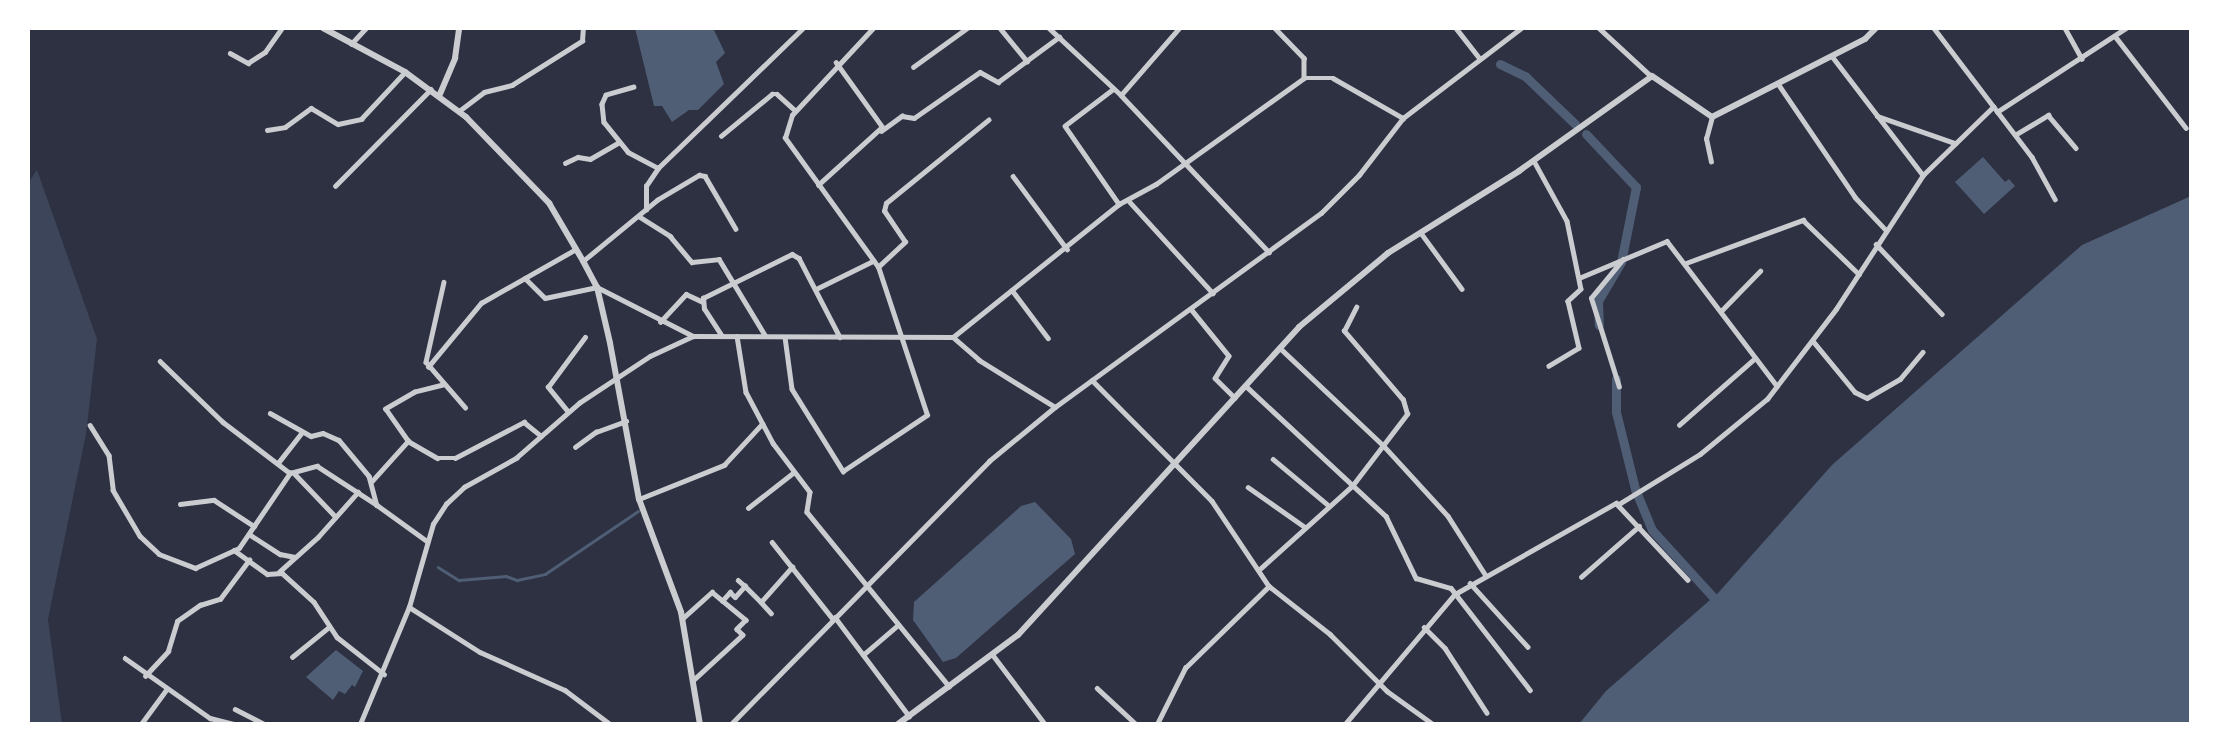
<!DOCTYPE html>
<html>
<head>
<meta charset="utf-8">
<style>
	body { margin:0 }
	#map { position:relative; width:2219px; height:752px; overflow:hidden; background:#2d3142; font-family:Roboto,sans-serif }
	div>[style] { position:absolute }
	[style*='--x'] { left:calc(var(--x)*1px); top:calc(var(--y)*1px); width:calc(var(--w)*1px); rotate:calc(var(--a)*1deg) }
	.green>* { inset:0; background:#3c4559 }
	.water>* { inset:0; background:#4f5d75 }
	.stream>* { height:2.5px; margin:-1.25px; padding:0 1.25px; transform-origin:1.25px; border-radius:1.25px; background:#4f5d75 }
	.canal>* { height:9px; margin:-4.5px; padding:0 4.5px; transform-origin:4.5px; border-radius:4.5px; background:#4f5d75 }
	.minor>* { height:4.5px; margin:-2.25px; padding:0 2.25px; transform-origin:2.25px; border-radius:2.25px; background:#caccd0 }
	.tertiary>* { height:6px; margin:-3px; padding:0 3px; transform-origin:3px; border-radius:3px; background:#caccd0 }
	span { translate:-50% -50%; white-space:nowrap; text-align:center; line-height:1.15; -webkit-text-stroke:5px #fff; paint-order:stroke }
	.frame { position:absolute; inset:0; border:30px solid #fff; pointer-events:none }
</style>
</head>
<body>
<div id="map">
	<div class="green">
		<div style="clip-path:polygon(37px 170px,97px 339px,86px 434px,48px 619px,62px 724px,28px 724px,28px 183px)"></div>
	</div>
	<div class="water">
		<div style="clip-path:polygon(635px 28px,713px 28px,725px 53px,716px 62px,724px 84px,698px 110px,689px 110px,672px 122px,662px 106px,654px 106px)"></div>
		<div style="clip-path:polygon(1983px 157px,2005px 182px,2009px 179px,2015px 186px,1984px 214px,1955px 182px)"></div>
		<div style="clip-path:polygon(2191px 196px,2191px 724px,1579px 724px,1606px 691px,1718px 593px,1832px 465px,2082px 245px)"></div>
		<div style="clip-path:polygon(1035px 502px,1071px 539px,1075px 554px,956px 658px,943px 662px,913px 620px,914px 602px,1021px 506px)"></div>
		<div style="clip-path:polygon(336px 650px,363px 671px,355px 687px,352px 685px,345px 694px,339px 691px,333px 700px,306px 677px)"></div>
	</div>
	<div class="stream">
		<div style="--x:438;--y:567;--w:25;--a:32"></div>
		<div style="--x:459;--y:580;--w:47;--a:-4.9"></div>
		<div style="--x:506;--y:576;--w:12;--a:20"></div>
		<div style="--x:517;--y:580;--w:29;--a:-12"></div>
		<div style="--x:545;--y:574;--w:112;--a:-34.1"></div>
	</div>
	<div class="canal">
		<div style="--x:1500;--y:64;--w:28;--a:26"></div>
		<div style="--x:1525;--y:76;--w:69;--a:43.8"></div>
		<div style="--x:1586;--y:134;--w:73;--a:46.7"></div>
		<div style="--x:1636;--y:187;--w:76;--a:101.3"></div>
		<div style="--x:1621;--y:262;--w:45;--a:120.5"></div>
		<div style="--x:1598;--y:301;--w:24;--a:88"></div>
		<div style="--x:1616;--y:379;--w:33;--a:90"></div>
		<div style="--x:1616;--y:412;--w:79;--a:76.1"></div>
		<div style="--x:1635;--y:489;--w:44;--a:67.5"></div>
		<div style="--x:1652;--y:530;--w:91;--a:47.7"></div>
	</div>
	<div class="minor">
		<div style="--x:1000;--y:28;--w:43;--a:50.7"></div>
		<div style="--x:1049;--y:28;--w:98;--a:42.9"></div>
		<div style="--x:1121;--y:95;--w:216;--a:46.7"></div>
		<div style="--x:1275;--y:28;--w:42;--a:46"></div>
		<div style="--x:1304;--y:58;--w:20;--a:90"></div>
		<div style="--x:1456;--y:28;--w:39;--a:52"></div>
		<div style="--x:1599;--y:28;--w:71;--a:42.7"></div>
		<div style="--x:1934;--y:28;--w:162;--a:52.8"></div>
		<div style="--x:2032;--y:157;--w:48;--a:61.3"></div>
		<div style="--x:2065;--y:28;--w:35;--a:61"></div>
		<div style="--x:2115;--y:36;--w:116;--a:52.3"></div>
		<div style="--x:351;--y:44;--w:22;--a:-47"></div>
		<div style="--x:230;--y:53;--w:21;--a:29"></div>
		<div style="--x:248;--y:63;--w:20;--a:-33"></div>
		<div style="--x:265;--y:52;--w:29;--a:-55"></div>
		<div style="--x:1832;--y:56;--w:150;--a:52.6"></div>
		<div style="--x:1923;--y:175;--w:98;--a:-44.2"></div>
		<div style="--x:913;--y:67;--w:67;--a:-35.8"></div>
		<div style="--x:1779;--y:85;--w:135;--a:55.8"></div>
		<div style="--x:1855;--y:197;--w:44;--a:46.8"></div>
		<div style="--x:634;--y:87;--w:29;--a:164"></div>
		<div style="--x:606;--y:95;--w:10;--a:114"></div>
		<div style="--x:602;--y:104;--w:18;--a:84"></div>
		<div style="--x:604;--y:122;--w:38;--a:51"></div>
		<div style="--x:628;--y:152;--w:34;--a:28"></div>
		<div style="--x:1114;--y:89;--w:61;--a:142.9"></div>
		<div style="--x:1065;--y:126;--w:95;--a:55.3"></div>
		<div style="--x:1121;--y:95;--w:89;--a:-49.1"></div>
		<div style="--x:459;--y:111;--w:31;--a:-37"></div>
		<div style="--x:484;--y:92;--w:29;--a:-14"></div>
		<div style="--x:512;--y:85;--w:83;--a:-32.2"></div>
		<div style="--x:582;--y:41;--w:13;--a:-86"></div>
		<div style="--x:1997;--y:112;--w:154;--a:-33.1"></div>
		<div style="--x:1877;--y:116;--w:83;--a:19.1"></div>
		<div style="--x:267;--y:130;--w:18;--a:-9"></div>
		<div style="--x:285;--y:127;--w:32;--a:-36"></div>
		<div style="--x:311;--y:108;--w:31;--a:31"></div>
		<div style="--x:338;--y:124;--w:24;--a:-12"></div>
		<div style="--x:361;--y:119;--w:64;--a:-46.9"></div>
		<div style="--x:881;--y:131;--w:26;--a:-36"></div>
		<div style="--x:902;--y:116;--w:12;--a:9"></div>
		<div style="--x:914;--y:118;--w:80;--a:-34.9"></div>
		<div style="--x:980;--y:72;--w:21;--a:29"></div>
		<div style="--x:998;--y:82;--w:76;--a:-36.4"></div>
		<div style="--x:2015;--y:135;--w:39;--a:-31"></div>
		<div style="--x:2048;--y:115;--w:43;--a:49.7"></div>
		<div style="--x:721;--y:136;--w:66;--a:-39.5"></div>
		<div style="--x:772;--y:94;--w:5;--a:0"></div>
		<div style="--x:777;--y:94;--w:24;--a:42"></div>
		<div style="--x:1534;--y:161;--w:68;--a:61.2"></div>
		<div style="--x:1567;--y:221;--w:69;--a:78.4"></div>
		<div style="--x:1581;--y:289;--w:18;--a:137"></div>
		<div style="--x:1568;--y:301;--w:48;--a:76.8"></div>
		<div style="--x:1579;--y:348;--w:35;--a:149"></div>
		<div style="--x:1711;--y:162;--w:24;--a:-102"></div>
		<div style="--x:1706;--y:139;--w:23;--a:-75"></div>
		<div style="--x:565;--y:163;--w:14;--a:-25"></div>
		<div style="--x:578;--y:157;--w:12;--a:9"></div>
		<div style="--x:590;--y:159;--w:32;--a:-30"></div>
		<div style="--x:1013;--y:176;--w:91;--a:53.5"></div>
		<div style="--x:818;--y:185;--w:86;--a:-42.2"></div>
		<div style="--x:882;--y:127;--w:79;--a:-125.7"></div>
		<div style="--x:335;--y:186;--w:136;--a:-45.3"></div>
		<div style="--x:1128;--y:200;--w:126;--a:47.6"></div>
		<div style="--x:646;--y:210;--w:24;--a:-90"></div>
		<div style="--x:646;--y:186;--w:22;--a:-56"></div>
		<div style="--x:658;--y:168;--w:202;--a:-44"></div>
		<div style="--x:640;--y:217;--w:36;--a:32"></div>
		<div style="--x:670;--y:236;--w:34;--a:50"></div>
		<div style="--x:692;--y:262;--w:27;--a:-6"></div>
		<div style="--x:719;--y:259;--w:89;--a:58.8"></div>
		<div style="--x:1421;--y:233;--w:69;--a:53.8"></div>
		<div style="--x:1876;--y:244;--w:96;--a:46.7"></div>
		<div style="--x:583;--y:261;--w:96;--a:-39.5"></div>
		<div style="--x:657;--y:200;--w:49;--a:-30.8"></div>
		<div style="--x:699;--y:175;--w:6;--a:9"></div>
		<div style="--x:705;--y:176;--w:61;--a:59.7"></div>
		<div style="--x:1686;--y:263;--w:125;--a:-20.2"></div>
		<div style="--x:1803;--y:220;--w:78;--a:44"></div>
		<div style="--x:878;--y:267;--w:37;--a:-43"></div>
		<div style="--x:905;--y:242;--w:37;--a:-124"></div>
		<div style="--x:884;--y:211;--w:8;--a:-76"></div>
		<div style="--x:886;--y:203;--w:132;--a:-39.1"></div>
		<div style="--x:525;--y:278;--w:28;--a:45"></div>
		<div style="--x:545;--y:298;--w:53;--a:-11.9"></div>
		<div style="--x:597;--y:287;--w:108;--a:27"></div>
		<div style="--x:1579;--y:278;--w:95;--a:-22.8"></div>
		<div style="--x:1667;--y:241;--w:182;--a:52.8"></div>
		<div style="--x:444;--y:282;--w:82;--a:102.7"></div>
		<div style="--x:426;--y:362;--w:60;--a:49.1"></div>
		<div style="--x:816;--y:289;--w:64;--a:-26.2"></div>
		<div style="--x:1012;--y:290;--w:60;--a:53.1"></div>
		<div style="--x:1191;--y:309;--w:60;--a:51"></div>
		<div style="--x:1229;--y:356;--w:26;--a:122"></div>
		<div style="--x:1215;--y:378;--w:28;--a:45"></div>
		<div style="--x:1721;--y:311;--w:56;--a:-45.7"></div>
		<div style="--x:660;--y:322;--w:38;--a:-47"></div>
		<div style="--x:686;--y:294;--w:17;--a:25"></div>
		<div style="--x:721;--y:335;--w:31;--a:-123"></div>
		<div style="--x:704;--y:309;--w:11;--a:-95"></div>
		<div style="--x:703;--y:298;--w:99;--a:-26.3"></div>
		<div style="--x:792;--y:254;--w:8;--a:30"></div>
		<div style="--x:799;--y:258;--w:89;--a:62.6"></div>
		<div style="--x:737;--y:336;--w:57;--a:80.9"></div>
		<div style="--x:746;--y:392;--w:58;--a:62.1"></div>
		<div style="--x:773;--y:443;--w:61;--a:52.9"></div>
		<div style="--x:810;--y:492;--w:20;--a:99"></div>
		<div style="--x:807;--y:512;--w:225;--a:50.8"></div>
		<div style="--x:785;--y:337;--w:52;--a:82.3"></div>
		<div style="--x:792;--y:389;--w:97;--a:58.1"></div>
		<div style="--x:843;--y:471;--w:101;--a:-33.7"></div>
		<div style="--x:927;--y:415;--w:156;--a:-108.3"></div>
		<div style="--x:878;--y:267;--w:159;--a:-125.8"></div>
		<div style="--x:785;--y:138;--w:24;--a:-73"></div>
		<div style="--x:792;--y:115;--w:119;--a:-47"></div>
		<div style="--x:953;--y:337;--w:35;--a:41"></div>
		<div style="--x:979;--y:360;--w:89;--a:31.7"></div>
		<div style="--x:1813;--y:341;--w:66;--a:50.5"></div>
		<div style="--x:1855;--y:392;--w:13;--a:27"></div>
		<div style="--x:1867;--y:398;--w:38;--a:-30"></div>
		<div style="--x:1900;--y:379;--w:35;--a:-50"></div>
		<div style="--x:1280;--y:348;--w:141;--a:43.3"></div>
		<div style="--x:1383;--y:445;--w:96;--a:47.5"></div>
		<div style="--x:1448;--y:516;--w:69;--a:57.5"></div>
		<div style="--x:160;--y:361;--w:88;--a:44.1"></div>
		<div style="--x:223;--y:422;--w:84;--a:37.3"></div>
		<div style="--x:290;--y:473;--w:28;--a:-15"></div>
		<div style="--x:317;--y:466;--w:72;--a:33"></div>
		<div style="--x:428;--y:367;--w:83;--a:-50.4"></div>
		<div style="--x:481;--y:303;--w:109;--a:-29.6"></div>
		<div style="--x:1092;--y:380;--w:170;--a:45.2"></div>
		<div style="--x:1212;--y:501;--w:102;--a:56.2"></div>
		<div style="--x:1269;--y:586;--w:78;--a:38.2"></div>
		<div style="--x:1330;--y:634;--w:81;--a:45"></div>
		<div style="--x:1387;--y:691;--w:57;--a:35.7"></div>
		<div style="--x:443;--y:385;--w:29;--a:166"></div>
		<div style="--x:415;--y:392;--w:34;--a:150"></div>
		<div style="--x:386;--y:409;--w:39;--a:55"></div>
		<div style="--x:408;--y:441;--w:34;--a:30"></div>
		<div style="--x:438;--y:458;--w:17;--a:0"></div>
		<div style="--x:455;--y:458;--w:78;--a:-27.6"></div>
		<div style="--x:524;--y:422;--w:22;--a:39"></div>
		<div style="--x:1247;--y:387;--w:190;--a:42.9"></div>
		<div style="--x:1386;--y:516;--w:69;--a:64.2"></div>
		<div style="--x:1416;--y:578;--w:36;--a:16"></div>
		<div style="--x:1451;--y:588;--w:129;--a:52.2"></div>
		<div style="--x:1619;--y:387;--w:93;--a:-107.5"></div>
		<div style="--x:1591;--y:298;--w:50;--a:-50.6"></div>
		<div style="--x:568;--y:412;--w:32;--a:-129"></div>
		<div style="--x:548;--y:387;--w:62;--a:-53.5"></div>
		<div style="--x:270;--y:413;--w:47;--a:29.3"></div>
		<div style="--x:311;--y:436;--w:12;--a:-14"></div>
		<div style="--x:323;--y:433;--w:17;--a:24"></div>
		<div style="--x:339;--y:440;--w:47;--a:50.2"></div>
		<div style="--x:369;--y:476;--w:30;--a:75"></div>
		<div style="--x:377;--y:505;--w:62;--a:35.8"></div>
		<div style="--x:90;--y:425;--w:36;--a:58"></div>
		<div style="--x:109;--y:455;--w:35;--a:83"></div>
		<div style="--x:113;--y:490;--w:53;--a:59.6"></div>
		<div style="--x:140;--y:536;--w:26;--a:43"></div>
		<div style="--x:159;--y:554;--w:39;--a:21"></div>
		<div style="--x:195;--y:568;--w:48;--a:-24.4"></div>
		<div style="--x:239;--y:548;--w:91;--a:-55.8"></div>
		<div style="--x:1679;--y:425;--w:98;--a:-41.3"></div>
		<div style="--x:575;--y:447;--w:26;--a:-36"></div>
		<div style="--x:596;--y:432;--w:32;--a:-20"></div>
		<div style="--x:1273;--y:459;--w:70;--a:39.8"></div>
		<div style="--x:278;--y:463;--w:39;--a:-52"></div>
		<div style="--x:295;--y:474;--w:59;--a:46.4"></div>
		<div style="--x:372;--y:481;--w:54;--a:-48"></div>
		<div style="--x:1248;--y:487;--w:70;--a:35.1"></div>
		<div style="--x:639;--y:499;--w:92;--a:-21.8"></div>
		<div style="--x:724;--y:465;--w:56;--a:-47.2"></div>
		<div style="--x:180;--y:504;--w:34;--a:-7"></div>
		<div style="--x:214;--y:500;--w:48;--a:33"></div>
		<div style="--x:1619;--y:504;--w:95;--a:-31.7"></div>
		<div style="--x:1700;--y:454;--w:87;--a:-39.4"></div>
		<div style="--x:1767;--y:399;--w:113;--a:-52.5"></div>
		<div style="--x:1836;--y:309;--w:160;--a:-57"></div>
		<div style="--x:748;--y:508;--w:58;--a:-38"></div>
		<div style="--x:249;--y:534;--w:37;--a:33"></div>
		<div style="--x:280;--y:554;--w:15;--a:11"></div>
		<div style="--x:772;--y:542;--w:98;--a:51.6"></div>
		<div style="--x:234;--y:550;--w:41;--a:36"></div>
		<div style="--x:267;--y:574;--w:15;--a:-4"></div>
		<div style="--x:282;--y:573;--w:43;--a:42.2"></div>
		<div style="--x:314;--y:602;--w:42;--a:56.7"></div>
		<div style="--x:337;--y:637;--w:60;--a:38.2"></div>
		<div style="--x:1261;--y:568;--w:122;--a:-42"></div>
		<div style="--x:1352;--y:486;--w:91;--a:-52.6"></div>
		<div style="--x:1407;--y:414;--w:15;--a:-106"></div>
		<div style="--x:1403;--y:400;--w:91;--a:-130.5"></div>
		<div style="--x:1344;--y:331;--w:27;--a:-63"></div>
		<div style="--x:279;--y:572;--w:52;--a:-41.9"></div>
		<div style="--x:318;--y:537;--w:60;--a:-48.4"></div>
		<div style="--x:1581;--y:577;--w:77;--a:-41.3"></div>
		<div style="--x:738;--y:580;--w:9;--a:41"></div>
		<div style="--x:1470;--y:583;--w:86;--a:47.8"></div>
		<div style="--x:722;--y:601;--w:12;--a:-48"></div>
		<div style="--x:730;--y:592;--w:7;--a:45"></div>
		<div style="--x:735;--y:597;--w:15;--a:-48"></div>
		<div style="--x:745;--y:586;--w:23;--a:45"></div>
		<div style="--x:761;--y:602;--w:47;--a:-48.5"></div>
		<div style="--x:761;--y:602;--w:15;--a:48"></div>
		<div style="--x:409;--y:607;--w:84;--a:32.4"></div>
		<div style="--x:480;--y:652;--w:93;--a:24.1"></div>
		<div style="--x:565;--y:690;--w:56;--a:37.1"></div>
		<div style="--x:835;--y:617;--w:124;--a:53.2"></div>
		<div style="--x:683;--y:618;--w:39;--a:-42"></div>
		<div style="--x:712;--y:592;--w:44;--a:39.5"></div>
		<div style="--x:746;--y:620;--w:13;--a:135"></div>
		<div style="--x:737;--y:629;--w:8;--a:45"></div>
		<div style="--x:743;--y:635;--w:68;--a:137.4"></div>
		<div style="--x:1424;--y:627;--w:30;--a:45"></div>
		<div style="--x:1445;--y:648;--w:77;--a:57.1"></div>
		<div style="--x:863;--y:655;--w:46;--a:-40.6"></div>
		<div style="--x:993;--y:655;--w:86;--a:53"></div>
		<div style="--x:292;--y:657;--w:48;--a:-39"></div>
		<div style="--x:125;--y:658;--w:104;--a:35.2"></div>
		<div style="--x:210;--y:718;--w:25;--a:14"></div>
		<div style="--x:145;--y:676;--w:34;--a:-47"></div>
		<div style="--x:168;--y:651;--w:31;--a:-73"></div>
		<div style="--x:177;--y:621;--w:28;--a:-35"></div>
		<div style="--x:200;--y:605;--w:21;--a:-17"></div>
		<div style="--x:220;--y:599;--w:49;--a:-53.4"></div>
		<div style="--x:1097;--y:688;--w:53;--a:42.7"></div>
		<div style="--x:235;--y:709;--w:34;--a:27"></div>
		<div style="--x:141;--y:724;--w:42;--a:-53.7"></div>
		<div style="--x:360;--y:724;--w:127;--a:-67.3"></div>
		<div style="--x:409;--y:607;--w:86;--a:-73.9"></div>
		<div style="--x:433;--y:524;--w:24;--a:-57"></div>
		<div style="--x:446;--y:504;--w:25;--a:-43"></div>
		<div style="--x:464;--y:487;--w:60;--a:-29.1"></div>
		<div style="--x:516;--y:458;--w:84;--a:-41.1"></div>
		<div style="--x:579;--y:403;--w:85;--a:-33.5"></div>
		<div style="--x:650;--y:356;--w:47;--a:-24.9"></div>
		<div style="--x:693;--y:336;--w:260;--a:0.2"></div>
		<div style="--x:953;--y:337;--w:213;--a:-38.7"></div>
		<div style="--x:1119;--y:204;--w:42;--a:-28.4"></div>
		<div style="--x:1156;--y:184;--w:182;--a:-35.6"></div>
		<div style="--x:1304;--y:78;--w:29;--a:0"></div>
		<div style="--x:1333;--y:78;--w:81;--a:29.7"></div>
		<div style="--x:731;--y:724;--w:368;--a:-45.5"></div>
		<div style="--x:989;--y:461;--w:85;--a:-39.3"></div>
		<div style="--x:1055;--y:407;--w:329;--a:-36.1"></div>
		<div style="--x:1321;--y:213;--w:54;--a:-45"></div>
		<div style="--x:1359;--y:175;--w:72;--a:-52.3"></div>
		<div style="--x:1403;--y:118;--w:148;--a:-37.3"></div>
		<div style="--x:1157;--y:724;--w:63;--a:-63.4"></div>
		<div style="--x:1185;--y:668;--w:117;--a:-44.3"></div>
		<div style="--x:1345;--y:724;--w:170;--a:-49.8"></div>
		<div style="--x:1455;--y:594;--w:185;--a:-29.5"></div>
		<div style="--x:1616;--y:503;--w:105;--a:46.9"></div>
	</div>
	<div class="tertiary">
		<div style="--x:323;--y:28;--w:93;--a:28.2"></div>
		<div style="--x:405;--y:72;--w:76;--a:36.4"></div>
		<div style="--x:466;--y:117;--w:120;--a:46"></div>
		<div style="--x:549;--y:203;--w:67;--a:59.6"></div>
		<div style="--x:583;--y:261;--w:30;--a:62"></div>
		<div style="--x:597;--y:287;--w:57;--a:76.9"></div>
		<div style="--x:610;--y:343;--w:159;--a:79.5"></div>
		<div style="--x:639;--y:499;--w:121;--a:69.6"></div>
		<div style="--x:681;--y:612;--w:114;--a:80.4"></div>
		<div style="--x:440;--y:94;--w:39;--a:-67"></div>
		<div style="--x:455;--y:58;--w:30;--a:-82"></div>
		<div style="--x:898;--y:724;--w:149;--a:-36.6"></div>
		<div style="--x:1018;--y:635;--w:417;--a:-47.6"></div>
		<div style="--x:1299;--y:327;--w:116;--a:-39.7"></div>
		<div style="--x:1388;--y:253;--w:155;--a:-32"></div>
		<div style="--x:1519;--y:171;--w:163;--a:-35.5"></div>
		<div style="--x:1652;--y:76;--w:73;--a:34.3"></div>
		<div style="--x:1712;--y:117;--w:172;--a:-27"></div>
		<div style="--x:1865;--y:39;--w:16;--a:-45"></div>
	</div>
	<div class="frame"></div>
</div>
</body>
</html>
